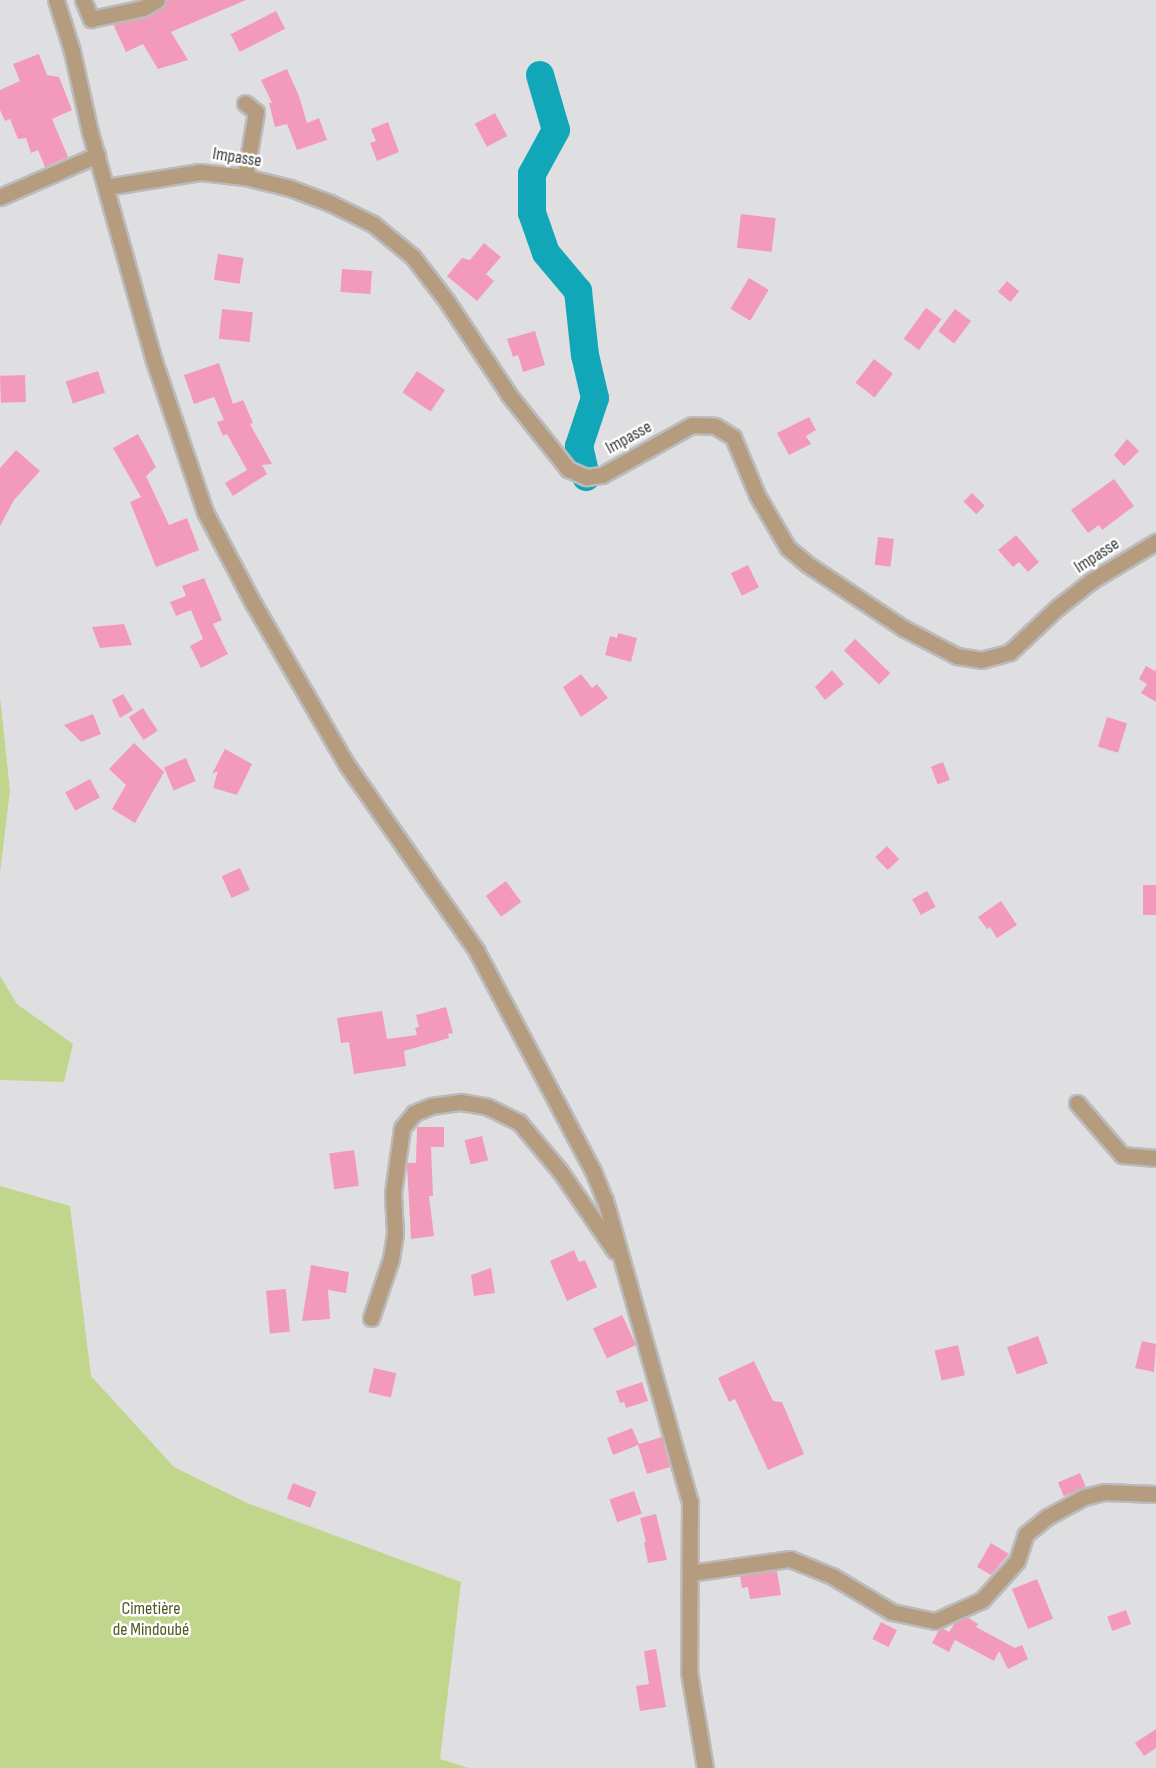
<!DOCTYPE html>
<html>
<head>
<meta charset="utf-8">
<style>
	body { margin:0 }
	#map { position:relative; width:1156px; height:1768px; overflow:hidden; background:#dfdfe2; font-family:"Sofia Sans Condensed",sans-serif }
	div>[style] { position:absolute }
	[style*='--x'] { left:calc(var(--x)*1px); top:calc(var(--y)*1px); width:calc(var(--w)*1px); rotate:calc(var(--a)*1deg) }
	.green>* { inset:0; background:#c1d68c }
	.river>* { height:28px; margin:-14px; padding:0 14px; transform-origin:14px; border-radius:14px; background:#12a7b8 }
	.building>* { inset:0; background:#f39aba; transform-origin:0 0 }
	.roads { filter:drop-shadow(2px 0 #bbbbbe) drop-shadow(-2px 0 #bbbbbe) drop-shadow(0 2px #bbbbbe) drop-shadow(0 -2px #bbbbbe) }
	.minor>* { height:15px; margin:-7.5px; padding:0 7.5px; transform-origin:7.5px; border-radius:7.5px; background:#b59c7f }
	span { translate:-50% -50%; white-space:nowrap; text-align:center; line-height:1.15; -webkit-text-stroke:5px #fff; paint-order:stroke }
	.street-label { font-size:18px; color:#3d3d3e }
	.park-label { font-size:18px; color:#4d5b1f }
</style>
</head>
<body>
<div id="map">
	<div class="green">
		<div style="clip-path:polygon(0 696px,10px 791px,0 873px)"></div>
		<div style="clip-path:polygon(0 976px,17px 1004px,73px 1044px,64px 1082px,0 1080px)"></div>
		<div style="clip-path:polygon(0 1186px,70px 1206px,91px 1376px,174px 1467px,247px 1503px,461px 1582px,440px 1759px,469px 1768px,0 1768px)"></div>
	</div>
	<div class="river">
		<div style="--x:540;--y:75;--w:57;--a:73.8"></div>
		<div style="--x:556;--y:130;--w:50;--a:118.6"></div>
		<div style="--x:532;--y:174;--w:39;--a:90"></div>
		<div style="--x:532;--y:213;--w:42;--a:70.7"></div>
		<div style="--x:546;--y:253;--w:50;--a:49.9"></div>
		<div style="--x:578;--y:291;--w:64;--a:83.8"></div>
		<div style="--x:585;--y:355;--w:44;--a:76.9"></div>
		<div style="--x:595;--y:398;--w:51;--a:108.4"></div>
		<div style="--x:579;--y:446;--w:32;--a:77"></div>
	</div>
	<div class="building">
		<div style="clip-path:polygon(167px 0,246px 0,171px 32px,188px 60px,158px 69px,143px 44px,126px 52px,113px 24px,148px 17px,162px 8px)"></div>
		<div style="left:276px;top:11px;width:20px;height:51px;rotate:63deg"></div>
		<div style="clip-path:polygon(39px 54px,47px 75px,59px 77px,72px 110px,52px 119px,68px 157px,45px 167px,38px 150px,31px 153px,26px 138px,18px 139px,10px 119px,5px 121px,0 110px,0 90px,20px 81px,13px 64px)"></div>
		<div style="clip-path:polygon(287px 69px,299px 96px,307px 123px,319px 118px,327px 140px,297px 150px,287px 124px,275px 127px,269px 103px,272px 103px,261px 80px)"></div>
		<div style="left:495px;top:113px;width:26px;height:23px;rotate:62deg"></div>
		<div style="clip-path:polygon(388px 122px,399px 152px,377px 161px,370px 143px,376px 141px,371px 129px)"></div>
		<div style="left:741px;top:214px;width:35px;height:34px;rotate:7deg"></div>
		<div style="clip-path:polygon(484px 243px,501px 257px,486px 274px,494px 281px,477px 301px,447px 276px,462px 258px,470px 260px)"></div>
		<div style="left:218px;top:254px;width:26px;height:26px;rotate:9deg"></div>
		<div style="left:342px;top:269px;width:30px;height:23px;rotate:4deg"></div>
		<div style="left:749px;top:278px;width:23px;height:36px;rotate:31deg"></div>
		<div style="left:1007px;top:281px;width:16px;height:14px;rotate:40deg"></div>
		<div style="left:926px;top:308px;width:19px;height:38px;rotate:36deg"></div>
		<div style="left:222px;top:309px;width:31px;height:30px;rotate:6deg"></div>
		<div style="left:955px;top:309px;width:20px;height:28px;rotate:37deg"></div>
		<div style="clip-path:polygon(535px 331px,545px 365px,523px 372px,518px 355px,513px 357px,507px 339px)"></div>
		<div style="left:874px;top:359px;width:24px;height:30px;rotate:38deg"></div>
		<div style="clip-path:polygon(219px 363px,233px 404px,243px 400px,253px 423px,250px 424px,272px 464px,262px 465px,267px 474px,233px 496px,225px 483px,247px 470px,227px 434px,223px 436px,217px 422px,224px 420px,214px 397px,194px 404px,184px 375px)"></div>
		<div style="left:98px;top:371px;width:23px;height:34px;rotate:72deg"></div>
		<div style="left:417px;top:371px;width:34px;height:26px;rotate:34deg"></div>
		<div style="left:25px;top:375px;width:27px;height:25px;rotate:88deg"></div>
		<div style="clip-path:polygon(809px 417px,816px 430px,806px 436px,811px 444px,789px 455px,777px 433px)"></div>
		<div style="clip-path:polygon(138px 434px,156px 467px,146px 476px,169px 525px,187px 518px,199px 550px,156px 567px,130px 502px,141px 497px,113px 448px)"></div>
		<div style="clip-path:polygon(1127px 439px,1139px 451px,1124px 466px,1114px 455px)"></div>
		<div style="clip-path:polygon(16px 450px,40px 471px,14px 500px,0 526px,0 468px)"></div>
		<div style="clip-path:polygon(1114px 479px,1134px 506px,1102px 530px,1099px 525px,1088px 533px,1071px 510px)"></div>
		<div style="left:972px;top:493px;width:18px;height:12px;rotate:45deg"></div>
		<div style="clip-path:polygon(1016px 535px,1039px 562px,1028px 572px,1019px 562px,1013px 567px,998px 550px)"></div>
		<div style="left:878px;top:537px;width:16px;height:28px;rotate:7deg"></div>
		<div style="left:748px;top:565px;width:25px;height:19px;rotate:64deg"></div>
		<div style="clip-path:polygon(204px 578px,222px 620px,213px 624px,228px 654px,201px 668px,190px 646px,203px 639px,191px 610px,176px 616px,170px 602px,186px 596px,182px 586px)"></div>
		<div style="clip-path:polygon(124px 624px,132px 645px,100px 648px,92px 627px)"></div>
		<div style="clip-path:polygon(618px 633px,637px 638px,631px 662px,605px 655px,610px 636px,617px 638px)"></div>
		<div style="left:855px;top:639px;width:49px;height:16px;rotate:44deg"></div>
		<div style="clip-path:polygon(1146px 666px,1155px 671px,1156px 669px,1156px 702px,1141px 693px,1147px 684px,1139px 679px)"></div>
		<div style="clip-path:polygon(832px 670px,844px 684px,825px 700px,815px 687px)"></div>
		<div style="clip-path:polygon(581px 674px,592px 688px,597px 684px,608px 698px,581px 717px,563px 687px)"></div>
		<div style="clip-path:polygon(123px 694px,133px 710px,120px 718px,112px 700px)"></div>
		<div style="left:143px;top:708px;width:27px;height:17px;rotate:57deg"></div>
		<div style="clip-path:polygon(93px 714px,101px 734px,81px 742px,64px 725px)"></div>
		<div style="left:1107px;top:717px;width:21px;height:31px;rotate:17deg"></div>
		<div style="clip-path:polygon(134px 743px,164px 772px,135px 823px,112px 809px,126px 785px,109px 769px)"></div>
		<div style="clip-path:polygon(225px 749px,252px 764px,237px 795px,213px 788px,218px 771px,212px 774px)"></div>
		<div style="left:186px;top:758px;width:25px;height:24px;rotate:67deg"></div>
		<div style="left:943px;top:762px;width:19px;height:13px;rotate:69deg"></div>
		<div style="left:90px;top:779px;width:21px;height:28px;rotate:62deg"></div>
		<div style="left:887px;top:846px;width:18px;height:16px;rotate:47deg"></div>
		<div style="left:240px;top:868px;width:24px;height:20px;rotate:66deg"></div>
		<div style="left:506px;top:881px;width:26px;height:25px;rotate:54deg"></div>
		<div style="left:1143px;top:885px;width:13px;height:30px"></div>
		<div style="left:927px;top:891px;width:18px;height:17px;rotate:61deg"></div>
		<div style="clip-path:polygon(1001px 901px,1017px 925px,997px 938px,990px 927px,987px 929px,978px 917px)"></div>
		<div style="clip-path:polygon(446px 1007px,453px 1033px,448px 1034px,449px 1038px,404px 1051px,406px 1066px,354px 1074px,349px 1042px,341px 1043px,337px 1018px,382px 1011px,387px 1039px,417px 1035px,415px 1028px,419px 1027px,416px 1015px)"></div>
		<div style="clip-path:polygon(417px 1127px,444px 1127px,444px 1147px,431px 1147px,433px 1196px,429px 1196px,434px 1236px,411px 1239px,407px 1166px,407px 1163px,416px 1163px)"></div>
		<div style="left:482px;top:1136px;width:25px;height:18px;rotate:76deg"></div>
		<div style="left:354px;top:1150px;width:36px;height:25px;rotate:82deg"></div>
		<div style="clip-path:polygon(574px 1250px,579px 1262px,585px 1260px,597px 1287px,567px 1301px,550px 1261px)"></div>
		<div style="clip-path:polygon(311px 1265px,349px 1272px,346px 1293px,328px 1290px,330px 1319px,302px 1321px)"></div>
		<div style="clip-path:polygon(491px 1268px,495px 1293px,474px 1296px,471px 1275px)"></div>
		<div style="left:286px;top:1289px;width:43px;height:20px;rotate:85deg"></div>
		<div style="left:622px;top:1315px;width:33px;height:32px;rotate:65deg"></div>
		<div style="left:1038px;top:1336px;width:29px;height:33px;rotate:70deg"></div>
		<div style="clip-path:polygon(1142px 1341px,1156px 1344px,1154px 1372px,1135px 1368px)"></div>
		<div style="left:958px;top:1345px;width:31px;height:24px;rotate:77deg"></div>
		<div style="clip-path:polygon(754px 1361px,773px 1401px,782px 1402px,804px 1454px,768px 1470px,735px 1399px,729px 1402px,718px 1378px)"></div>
		<div style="left:374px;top:1368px;width:23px;height:25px;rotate:13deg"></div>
		<div style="clip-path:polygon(642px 1382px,648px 1401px,626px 1408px,624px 1402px,620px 1403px,616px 1391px)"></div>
		<div style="clip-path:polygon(632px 1428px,639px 1444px,662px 1437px,670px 1467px,647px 1474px,638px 1445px,613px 1455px,607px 1438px)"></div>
		<div style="left:1080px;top:1473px;width:15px;height:24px;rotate:67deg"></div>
		<div style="left:293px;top:1483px;width:25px;height:17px;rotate:21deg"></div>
		<div style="left:634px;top:1491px;width:24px;height:26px;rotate:71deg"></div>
		<div style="clip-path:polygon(656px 1514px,667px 1560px,648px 1563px,644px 1542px,646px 1542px,640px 1518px)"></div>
		<div style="clip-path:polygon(991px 1543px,1009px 1554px,991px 1575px,977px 1567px)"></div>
		<div style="clip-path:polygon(777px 1571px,781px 1595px,750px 1599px,748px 1587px,742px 1588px,740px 1576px)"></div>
		<div style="left:1037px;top:1579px;width:43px;height:27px;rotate:68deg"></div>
		<div style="left:1126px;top:1610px;width:15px;height:20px;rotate:70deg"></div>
		<div style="clip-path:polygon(967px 1617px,978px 1624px,976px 1627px,1015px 1648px,1022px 1645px,1028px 1659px,1008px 1669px,999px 1651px,994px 1661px,955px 1640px,949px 1652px,932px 1643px,939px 1630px,942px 1628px,949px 1632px,955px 1623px)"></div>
		<div style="left:881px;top:1622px;width:18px;height:19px;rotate:27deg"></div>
		<div style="clip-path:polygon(656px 1649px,666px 1707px,640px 1711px,636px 1686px,649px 1684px,644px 1651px)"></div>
		<div style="clip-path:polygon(1156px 1729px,1156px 1748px,1144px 1756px,1135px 1743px)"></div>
	</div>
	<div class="roads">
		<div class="minor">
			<div style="--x:56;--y:0;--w:53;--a:72.6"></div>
			<div style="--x:72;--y:51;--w:83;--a:77.5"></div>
			<div style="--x:90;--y:132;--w:238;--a:74.4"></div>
			<div style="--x:154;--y:361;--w:159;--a:71.3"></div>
			<div style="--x:205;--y:512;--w:103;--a:62.2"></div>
			<div style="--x:253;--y:603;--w:187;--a:59.9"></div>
			<div style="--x:347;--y:765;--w:226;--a:55.1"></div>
			<div style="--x:476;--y:950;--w:250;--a:62.1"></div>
			<div style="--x:593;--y:1171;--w:31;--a:68"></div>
			<div style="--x:605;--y:1200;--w:314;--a:74.3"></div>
			<div style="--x:690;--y:1502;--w:170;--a:90.3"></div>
			<div style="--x:689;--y:1672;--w:97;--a:80.5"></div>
			<div style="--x:83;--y:0;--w:21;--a:67"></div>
			<div style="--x:91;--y:19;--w:53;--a:-11.9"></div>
			<div style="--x:143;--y:8;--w:16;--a:-30"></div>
			<div style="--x:245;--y:177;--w:66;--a:-80.4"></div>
			<div style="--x:256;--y:112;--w:14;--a:-141"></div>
			<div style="--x:106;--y:187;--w:95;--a:-9.1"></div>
			<div style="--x:200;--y:172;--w:45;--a:6.3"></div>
			<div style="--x:245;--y:177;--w:46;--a:13.7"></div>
			<div style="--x:290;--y:188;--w:43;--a:20.6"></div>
			<div style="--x:330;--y:203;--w:48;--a:26"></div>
			<div style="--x:373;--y:224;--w:52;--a:39.5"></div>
			<div style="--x:413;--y:257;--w:54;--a:52.5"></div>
			<div style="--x:446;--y:300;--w:114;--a:56.4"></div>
			<div style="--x:509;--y:395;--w:95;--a:51.4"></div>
			<div style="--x:568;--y:469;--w:20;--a:24"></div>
			<div style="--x:586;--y:477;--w:16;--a:-7"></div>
			<div style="--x:602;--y:475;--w:103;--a:-29.1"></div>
			<div style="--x:692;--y:425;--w:23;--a:2"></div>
			<div style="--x:715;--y:426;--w:21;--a:31"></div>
			<div style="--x:733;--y:437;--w:63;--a:67.5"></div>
			<div style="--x:757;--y:495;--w:61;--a:59.7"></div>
			<div style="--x:788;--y:548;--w:25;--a:40"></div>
			<div style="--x:807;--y:564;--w:115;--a:33.7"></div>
			<div style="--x:903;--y:628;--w:61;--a:27.4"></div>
			<div style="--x:957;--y:656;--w:24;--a:9"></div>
			<div style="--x:981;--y:660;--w:30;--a:-15"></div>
			<div style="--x:1010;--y:652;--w:66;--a:-43.2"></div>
			<div style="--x:1058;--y:607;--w:42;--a:-38.2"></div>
			<div style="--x:1091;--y:581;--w:76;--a:-31"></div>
			<div style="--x:0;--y:197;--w:106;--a:-23.4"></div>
			<div style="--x:1077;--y:1103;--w:69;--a:49.1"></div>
			<div style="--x:1122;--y:1155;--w:34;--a:5"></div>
			<div style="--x:371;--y:1318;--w:62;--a:-71.3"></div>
			<div style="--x:391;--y:1259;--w:25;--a:-81"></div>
			<div style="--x:395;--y:1234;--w:41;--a:-92.8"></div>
			<div style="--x:393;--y:1193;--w:66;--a:-82.1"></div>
			<div style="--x:402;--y:1128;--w:19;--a:-51"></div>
			<div style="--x:414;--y:1113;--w:18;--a:-22"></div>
			<div style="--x:431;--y:1106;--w:30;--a:-8"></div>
			<div style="--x:461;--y:1102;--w:27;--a:10"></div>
			<div style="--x:488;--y:1107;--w:34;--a:26"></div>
			<div style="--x:519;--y:1122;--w:64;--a:50.1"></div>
			<div style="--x:560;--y:1171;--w:97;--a:55.5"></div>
			<div style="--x:690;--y:1573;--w:101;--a:-8"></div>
			<div style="--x:790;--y:1559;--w:45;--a:22"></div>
			<div style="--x:832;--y:1576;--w:70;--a:31"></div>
			<div style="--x:892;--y:1612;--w:44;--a:11.8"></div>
			<div style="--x:935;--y:1621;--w:51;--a:-24.1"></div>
			<div style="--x:982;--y:1600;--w:52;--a:-48.1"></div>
			<div style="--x:1017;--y:1561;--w:28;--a:-72"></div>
			<div style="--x:1026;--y:1534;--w:27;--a:-39"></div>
			<div style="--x:1047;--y:1517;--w:42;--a:-28.4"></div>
			<div style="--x:1084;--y:1497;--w:21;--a:-14"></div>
			<div style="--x:1104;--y:1492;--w:52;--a:2.2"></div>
		</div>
	</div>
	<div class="street-label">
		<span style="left:237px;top:158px;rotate:9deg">Impasse</span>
		<span style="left:629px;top:438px;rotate:-29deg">Impasse</span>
		<span style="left:1097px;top:556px;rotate:-33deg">Impasse</span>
	</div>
	<div class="park-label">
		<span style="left:151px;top:1620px">Cimetière<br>de Mindoubé</span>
	</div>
</div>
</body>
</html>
